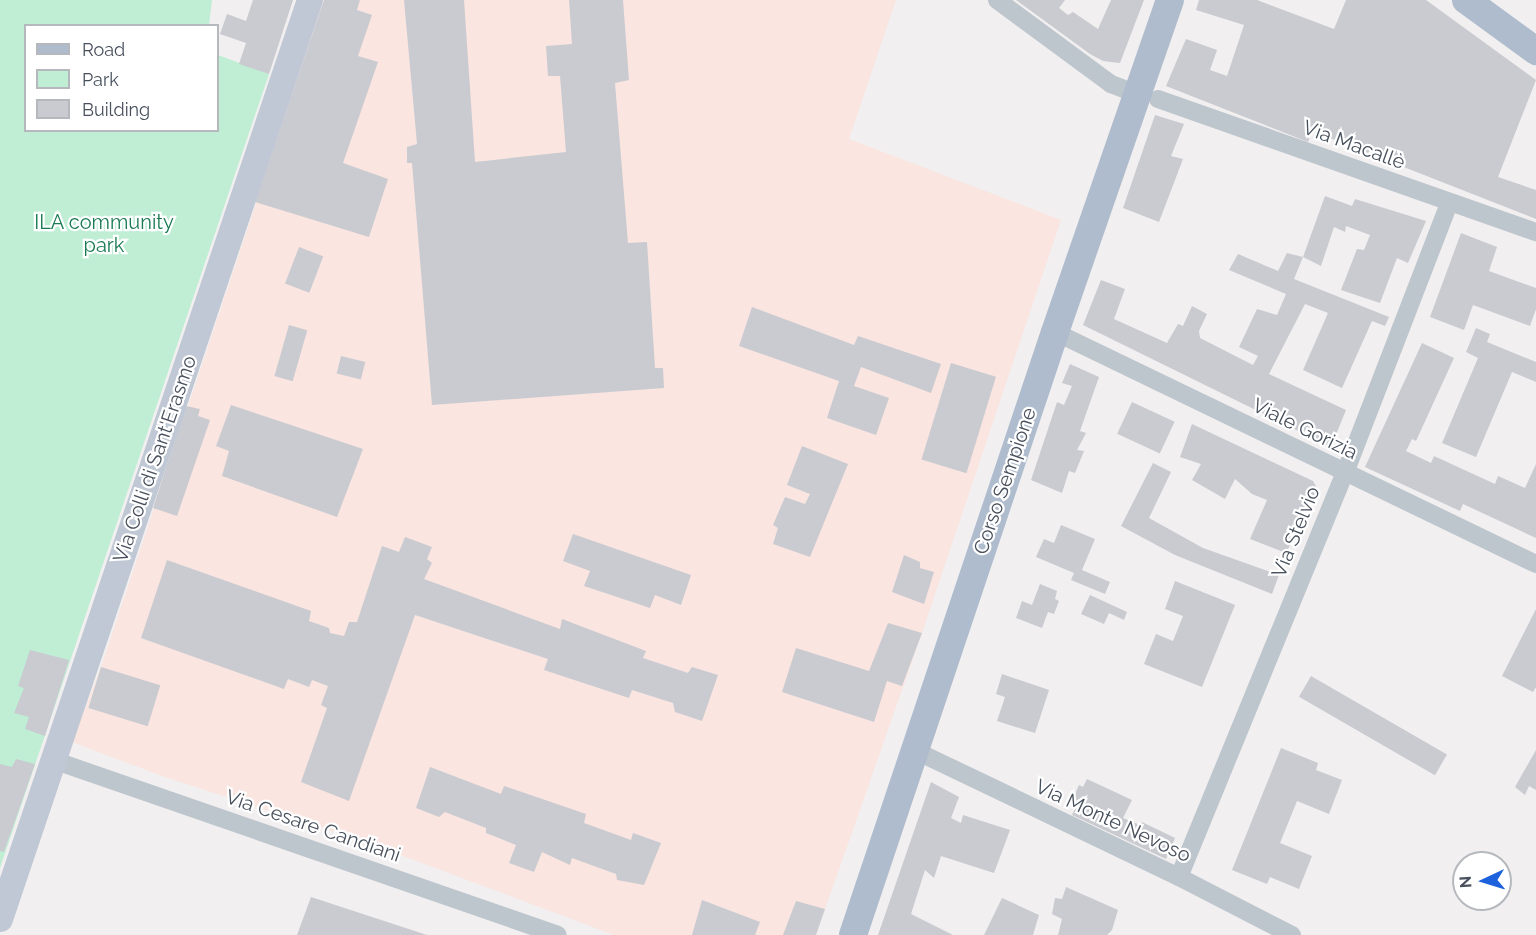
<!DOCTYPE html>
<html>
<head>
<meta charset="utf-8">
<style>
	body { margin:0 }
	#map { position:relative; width:1536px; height:935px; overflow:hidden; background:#f1efef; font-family:Raleway,sans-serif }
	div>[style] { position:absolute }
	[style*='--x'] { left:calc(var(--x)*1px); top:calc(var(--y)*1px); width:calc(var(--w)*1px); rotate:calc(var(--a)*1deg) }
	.medical>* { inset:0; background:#fae5e0 }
	.green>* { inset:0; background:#bfeed5 }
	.building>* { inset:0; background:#c9cbd1; transform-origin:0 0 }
	.street>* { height:18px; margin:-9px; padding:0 9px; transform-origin:9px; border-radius:9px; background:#bdc5cd }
	.secondary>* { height:26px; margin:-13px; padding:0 13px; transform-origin:13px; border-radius:13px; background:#c0c8d5 }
	.primary>* { height:28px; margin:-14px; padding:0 14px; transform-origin:14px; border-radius:14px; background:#afbccd }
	span { translate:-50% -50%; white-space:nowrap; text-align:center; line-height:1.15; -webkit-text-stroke:4.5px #fff; paint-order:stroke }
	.street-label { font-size:20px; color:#47505c }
	.park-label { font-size:20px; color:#1a7b53 }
	.legend { position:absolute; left:24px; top:24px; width:195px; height:108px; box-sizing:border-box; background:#fff; border:2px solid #b5b9be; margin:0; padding:8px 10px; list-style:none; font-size:18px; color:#47505c }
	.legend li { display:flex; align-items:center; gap:12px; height:30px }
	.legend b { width:30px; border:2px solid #b5b9be }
	.north { position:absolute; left:1452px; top:851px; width:60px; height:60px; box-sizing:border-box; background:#fff; border:2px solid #b5b9be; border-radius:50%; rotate:266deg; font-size:16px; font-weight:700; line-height:24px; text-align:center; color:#47505c }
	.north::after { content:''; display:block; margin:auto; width:21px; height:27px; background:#1e61dc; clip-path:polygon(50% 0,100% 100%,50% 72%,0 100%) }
</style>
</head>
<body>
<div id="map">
	<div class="medical">
		<div style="clip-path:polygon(324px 0,896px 0,849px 139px,1061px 220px,922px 633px,816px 935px,614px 935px,363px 841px,162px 776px,72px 742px,101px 667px)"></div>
	</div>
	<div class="green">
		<div style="clip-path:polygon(0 0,212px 0,209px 25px,26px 26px,26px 130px,218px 130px,218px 55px,269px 74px,0 868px)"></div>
	</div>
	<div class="building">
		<div style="clip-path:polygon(253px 0,293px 0,269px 74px,239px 64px,246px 43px,220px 34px,227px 14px,246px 21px)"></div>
		<div style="clip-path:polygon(324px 0,360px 0,357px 10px,372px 15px,358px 56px,378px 62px,343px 163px,388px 179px,369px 237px,255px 202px)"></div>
		<div style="clip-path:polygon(404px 0,464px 0,475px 162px,566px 152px,560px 76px,548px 76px,546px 46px,572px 44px,569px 0,623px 0,629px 80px,615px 83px,628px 243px,647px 242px,655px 368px,663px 368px,664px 388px,432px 405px,412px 163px,407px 163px,407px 147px,417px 144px)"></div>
		<div style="clip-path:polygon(1016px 0,1065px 0,1059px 8px,1068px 15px,1073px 12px,1098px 29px,1111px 0,1144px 0,1120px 63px,1103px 61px,1090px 54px)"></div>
		<div style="clip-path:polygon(1199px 0,1257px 0,1334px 29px,1346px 0,1426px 0,1536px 80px,1498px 177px,1536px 190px,1536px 219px,1312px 131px,1308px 142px,1166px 86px,1186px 39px,1217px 50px,1210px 70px,1227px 76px,1244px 25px,1196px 10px)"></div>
		<div style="clip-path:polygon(1155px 115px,1184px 124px,1171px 156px,1183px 159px,1159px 222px,1123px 208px)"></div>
		<div style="clip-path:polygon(1325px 196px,1352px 206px,1355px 199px,1426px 221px,1408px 263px,1397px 258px,1380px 303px,1341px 290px,1357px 249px,1364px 250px,1370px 235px,1346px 226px,1345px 232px,1334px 227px,1321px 266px,1303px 257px)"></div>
		<div style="clip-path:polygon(1461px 233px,1497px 247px,1489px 271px,1536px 288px,1536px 309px,1530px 326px,1473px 305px,1464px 330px,1430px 317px)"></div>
		<div style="left:299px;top:247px;width:26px;height:39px;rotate:21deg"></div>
		<div style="clip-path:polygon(1287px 253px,1303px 257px,1294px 279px,1389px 317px,1385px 326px,1372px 321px,1342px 388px,1303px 370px,1328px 313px,1305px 304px,1269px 374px,1346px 410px,1331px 447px,1083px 325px,1101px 280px,1125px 289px,1114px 319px,1167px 343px,1178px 324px,1183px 326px,1192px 306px,1207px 314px,1199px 331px,1200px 338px,1253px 365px,1258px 356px,1239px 347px,1257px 309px,1277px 315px,1286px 294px,1229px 270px,1238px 254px,1278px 271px)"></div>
		<div style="clip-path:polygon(752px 307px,854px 345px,858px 336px,941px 364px,931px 393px,861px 367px,854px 386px,889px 398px,876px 435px,827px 418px,839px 381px,739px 346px)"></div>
		<div style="left:289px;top:325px;width:19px;height:53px;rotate:16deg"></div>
		<div style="clip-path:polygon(1476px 328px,1490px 334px,1487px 342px,1536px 362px,1536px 382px,1512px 372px,1476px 457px,1442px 443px,1478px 358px,1466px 352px)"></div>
		<div style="clip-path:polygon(1422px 343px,1454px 358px,1416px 441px,1412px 439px,1406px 451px,1431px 463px,1434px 456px,1495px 484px,1498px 476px,1525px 488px,1536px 464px,1536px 538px,1463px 504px,1460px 511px,1365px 467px)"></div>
		<div style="left:341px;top:356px;width:25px;height:18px;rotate:14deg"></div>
		<div style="left:951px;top:363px;width:47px;height:101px;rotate:17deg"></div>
		<div style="clip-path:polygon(1070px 364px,1099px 377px,1080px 431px,1086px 433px,1077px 450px,1084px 451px,1075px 473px,1069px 471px,1062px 493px,1031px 480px,1057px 402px,1064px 405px,1072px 386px,1062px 383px)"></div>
		<div style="left:1132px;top:402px;width:47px;height:35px;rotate:25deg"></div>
		<div style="clip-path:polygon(231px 405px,363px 449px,337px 517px,222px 476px,229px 451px,216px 446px)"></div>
		<div style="clip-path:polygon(186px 406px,200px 409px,198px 416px,210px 420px,177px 516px,153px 508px)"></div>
		<div style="clip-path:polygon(1192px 424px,1313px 481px,1318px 490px,1286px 553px,1250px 539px,1267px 500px,1252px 494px,1235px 479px,1225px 499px,1192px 480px,1201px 464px,1180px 457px)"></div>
		<div style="clip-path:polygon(802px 446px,848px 464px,810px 557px,773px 544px,778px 528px,773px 525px,785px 497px,805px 504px,810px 494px,787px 485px)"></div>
		<div style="clip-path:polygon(1153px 463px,1171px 472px,1149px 518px,1203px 548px,1279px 575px,1272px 594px,1175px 555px,1121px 526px)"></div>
		<div style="clip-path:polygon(1061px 525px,1095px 539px,1082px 570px,1110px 582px,1105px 594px,1071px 580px,1074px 573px,1036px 557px,1044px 539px,1054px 543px)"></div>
		<div style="clip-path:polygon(573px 534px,691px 575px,681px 605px,655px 595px,650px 608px,584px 586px,590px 571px,563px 561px)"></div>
		<div style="clip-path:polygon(405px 537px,432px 547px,427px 559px,432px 563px,424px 579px,560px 629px,562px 619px,646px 651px,643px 658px,688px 673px,692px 667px,718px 675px,702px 721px,675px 712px,673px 703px,632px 690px,629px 698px,544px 670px,548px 659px,415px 615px,349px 801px,301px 782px,327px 708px,321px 705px,328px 686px,312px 680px,309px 687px,288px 679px,284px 689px,141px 638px,167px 560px,311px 611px,309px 621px,329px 628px,330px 633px,344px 636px,349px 622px,357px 622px,382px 546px,399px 552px)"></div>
		<div style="clip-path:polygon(904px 555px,920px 562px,920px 568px,934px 572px,924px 604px,892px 592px)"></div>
		<div style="clip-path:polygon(1175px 581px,1235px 605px,1202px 687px,1144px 664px,1156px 634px,1173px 641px,1183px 616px,1165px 609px)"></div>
		<div style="clip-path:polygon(1040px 584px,1057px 591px,1055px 599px,1059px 601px,1054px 614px,1048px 612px,1042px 628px,1016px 618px,1022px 601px,1032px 605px)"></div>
		<div style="clip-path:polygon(1090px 595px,1127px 612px,1124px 620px,1109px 613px,1104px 624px,1081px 614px)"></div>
		<div style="clip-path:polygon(1536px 609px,1536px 687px,1533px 692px,1502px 676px)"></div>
		<div style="clip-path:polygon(888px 623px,922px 633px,902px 686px,887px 681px,874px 722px,782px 692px,796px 648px,869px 671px)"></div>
		<div style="clip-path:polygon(30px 650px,69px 660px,45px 736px,25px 729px,29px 717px,14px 713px,24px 688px,18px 686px)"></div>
		<div style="left:101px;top:667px;width:62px;height:43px;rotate:17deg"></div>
		<div style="clip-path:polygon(1002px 674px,1049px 690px,1035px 733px,997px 721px,1005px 697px,996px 694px)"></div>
		<div style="left:1311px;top:676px;width:157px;height:24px;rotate:30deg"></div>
		<div style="clip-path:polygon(1281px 748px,1318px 763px,1316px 770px,1342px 780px,1329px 814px,1297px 801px,1280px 843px,1312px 856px,1299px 889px,1270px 877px,1267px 884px,1232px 870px)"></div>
		<div style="clip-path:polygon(1536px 750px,1536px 790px,1529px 786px,1525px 795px,1515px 787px)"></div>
		<div style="clip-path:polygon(16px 759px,35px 764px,4px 852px,0 851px,0 764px,12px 767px)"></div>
		<div style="clip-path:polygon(430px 767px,501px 794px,504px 786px,586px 814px,584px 823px,631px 840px,633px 833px,661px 843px,644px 885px,617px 880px,616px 874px,572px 858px,570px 865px,542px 852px,534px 872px,509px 863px,516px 845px,486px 833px,486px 828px,445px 812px,439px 817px,416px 808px)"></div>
		<div style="clip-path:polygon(1087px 779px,1132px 800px,1123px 818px,1140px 825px,1142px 822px,1175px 838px,1166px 859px,1072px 815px,1078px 803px,1072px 801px,1079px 785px,1083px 787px)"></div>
		<div style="clip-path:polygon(931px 782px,959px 797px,951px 818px,961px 823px,963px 815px,1010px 830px,994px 873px,941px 856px,934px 878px,925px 870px,911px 914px,953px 935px,878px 935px)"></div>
		<div style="clip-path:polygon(1066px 887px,1118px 910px,1112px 930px,1107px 935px,1058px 935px,1062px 919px,1052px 914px,1055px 898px,1062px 899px)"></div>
		<div style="clip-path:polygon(311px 897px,427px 935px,297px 935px)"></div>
		<div style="clip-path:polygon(1002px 898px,1039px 915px,1033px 935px,984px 935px)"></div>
		<div style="clip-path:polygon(702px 900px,760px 922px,755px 935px,692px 935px)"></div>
		<div style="clip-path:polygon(796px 901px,825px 909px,816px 935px,783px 935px)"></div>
	</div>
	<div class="street">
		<div style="--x:997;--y:0;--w:142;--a:36.4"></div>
		<div style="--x:1111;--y:84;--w:30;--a:21"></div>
		<div style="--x:1158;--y:99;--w:401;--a:19.4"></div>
		<div style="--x:1055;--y:332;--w:534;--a:25.75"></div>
		<div style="--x:914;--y:750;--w:294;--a:25.6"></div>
		<div style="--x:1179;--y:877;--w:127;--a:27.2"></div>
		<div style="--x:53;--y:760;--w:534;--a:19.11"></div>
		<div style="--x:1179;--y:877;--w:437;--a:-67.7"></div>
		<div style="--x:1345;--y:473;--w:289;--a:-68.9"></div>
	</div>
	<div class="secondary">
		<div style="--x:0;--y:919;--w:970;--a:-71.36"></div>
	</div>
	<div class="primary">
		<div style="--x:1466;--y:0;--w:87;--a:36.1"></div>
		<div style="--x:853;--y:935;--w:636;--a:-71.48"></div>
		<div style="--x:1055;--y:332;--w:351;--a:-70.9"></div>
	</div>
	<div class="street-label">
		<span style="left:1354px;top:145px;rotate:20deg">Via Macallè</span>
		<span style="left:1305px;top:429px;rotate:26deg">Viale Gorizia</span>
		<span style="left:155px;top:459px;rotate:-71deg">Via Colli di Sant'Erasmo</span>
		<span style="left:1005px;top:481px;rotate:-71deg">Corso Sempione</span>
		<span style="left:1296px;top:532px;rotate:-68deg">Via Stelvio</span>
		<span style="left:1113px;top:821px;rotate:25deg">Via Monte Nevoso</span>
		<span style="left:313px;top:826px;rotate:19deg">Via Cesare Candiani</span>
	</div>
	<div class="park-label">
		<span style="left:104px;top:234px">ILA community<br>park</span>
	</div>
	<ul class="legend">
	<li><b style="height:8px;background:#afbccd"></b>Road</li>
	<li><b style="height:16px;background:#bfeed5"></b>Park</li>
	<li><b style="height:16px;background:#c9cbd1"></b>Building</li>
	</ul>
	<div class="north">N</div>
</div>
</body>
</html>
